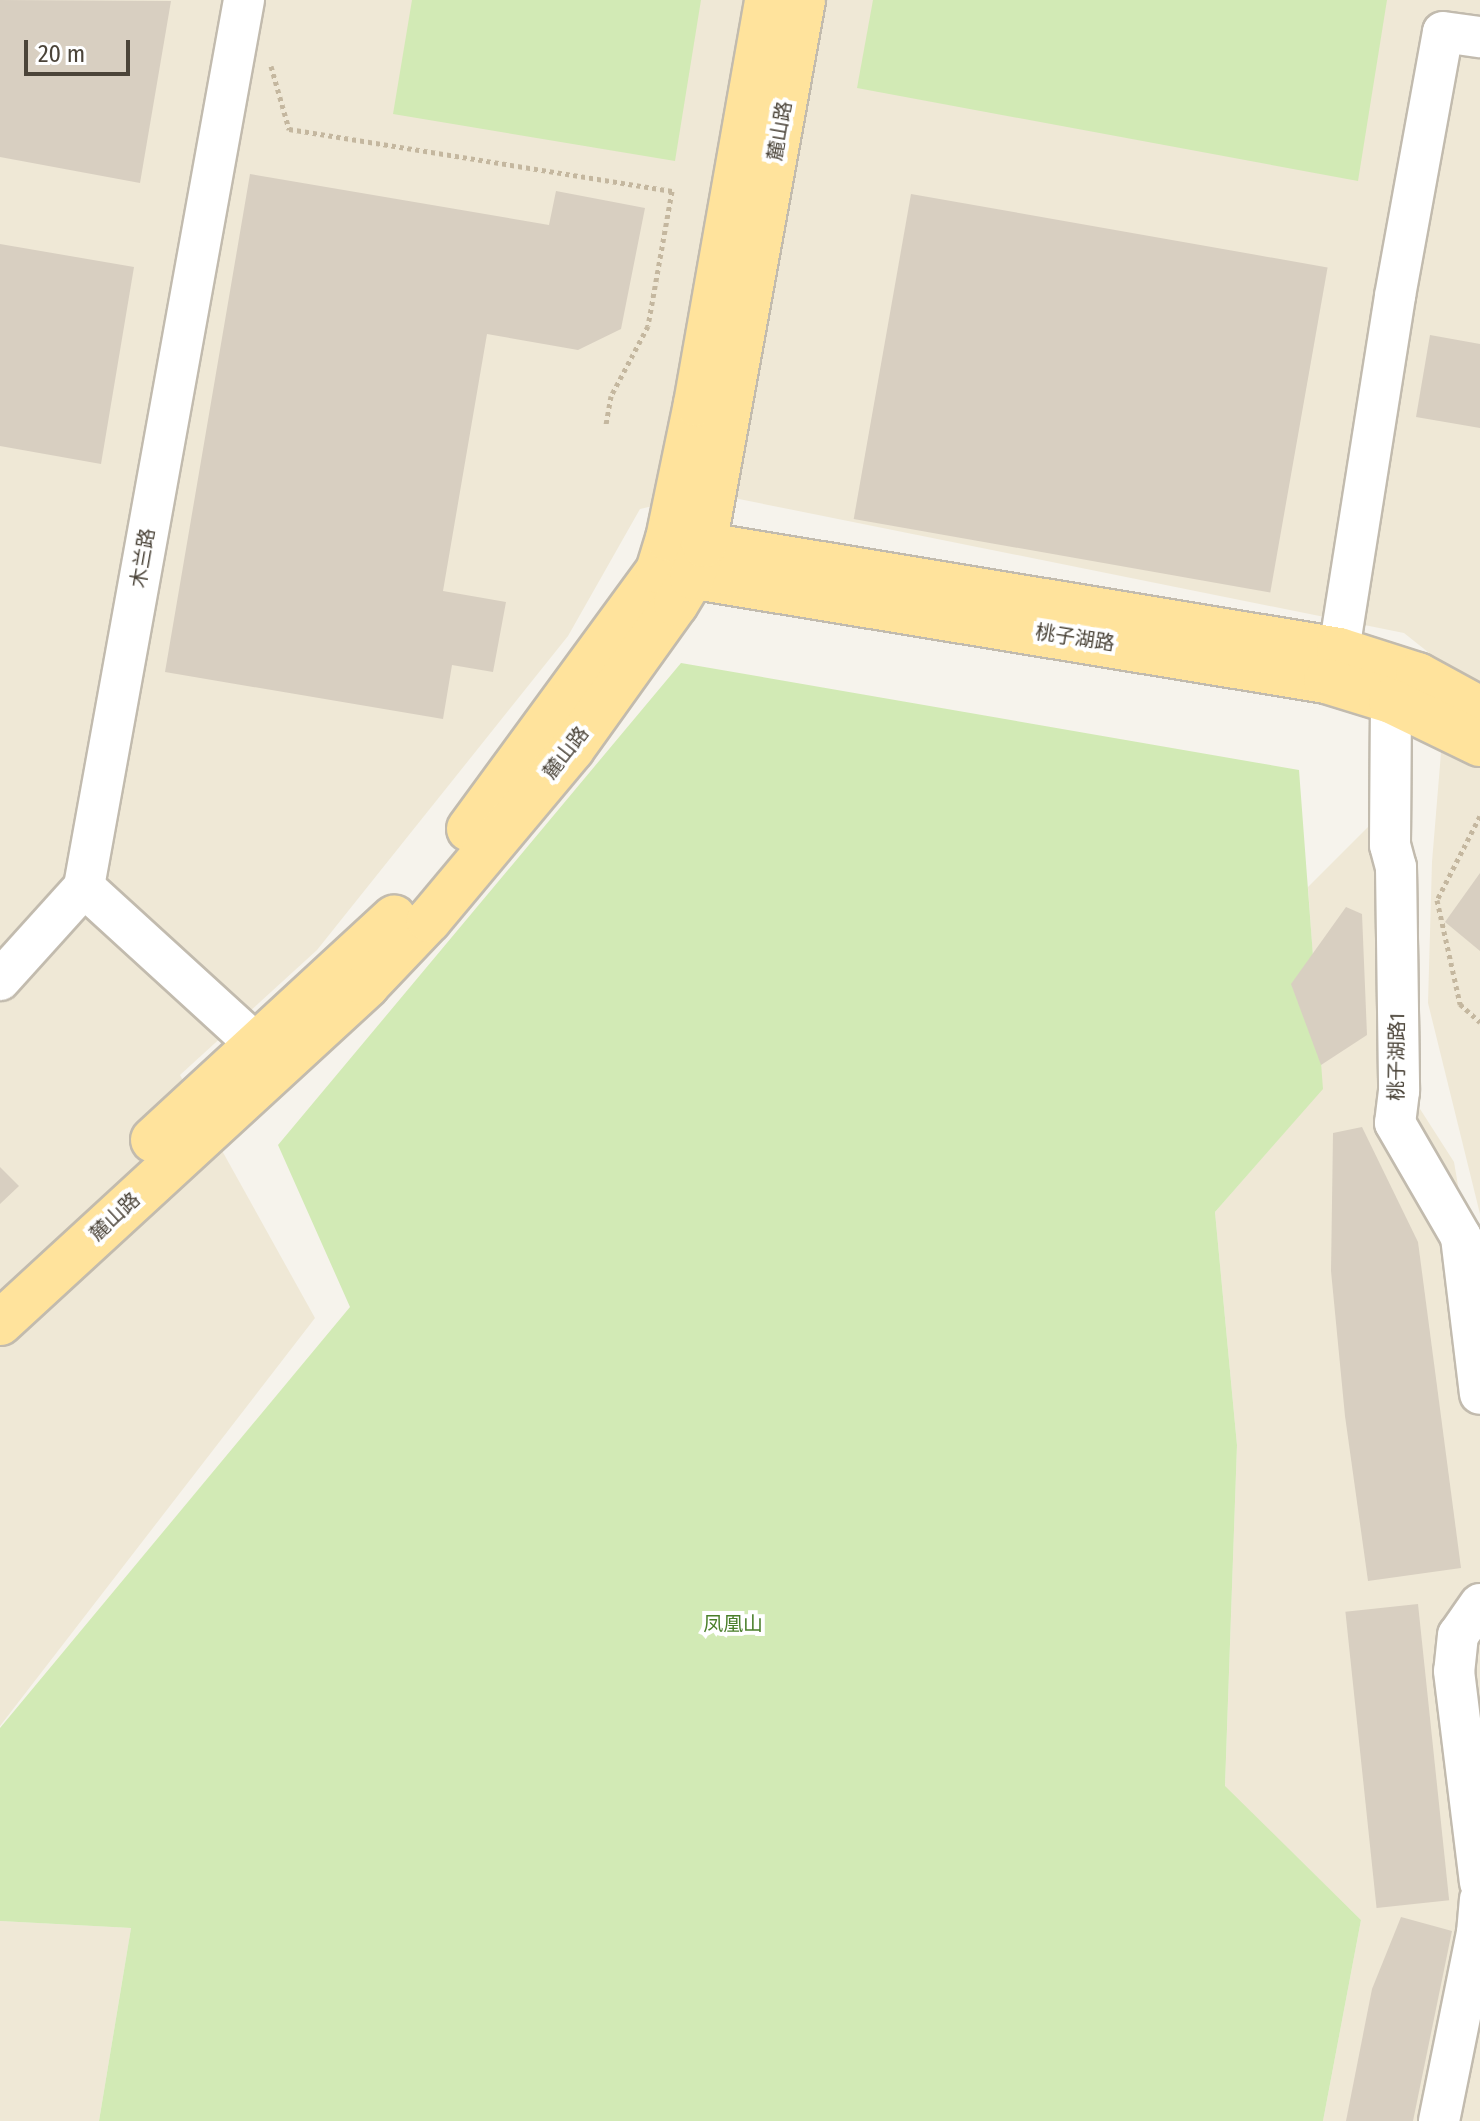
<!DOCTYPE html>
<html>
<head>
<meta charset="utf-8">
<style>
	body { margin:0 }
	#map { position:relative; width:1480px; height:2121px; overflow:hidden; background:#f6f3ec; font-family:"Fira Sans Condensed","Noto Sans SC",sans-serif }
	div>[style] { position:absolute }
	[style*='--x'] { left:calc(var(--x)*1px); top:calc(var(--y)*1px); width:calc(var(--w)*1px); rotate:calc(var(--a)*1deg) }
	.education>* { inset:0; background:#efe8d6 }
	.green>* { inset:0; background:#d2eab5 }
	.building>* { inset:0; background:#d8cfc1; transform-origin:0 0 }
	.path>* { height:5px; margin-top:-2.5px; transform-origin:0; background:repeating-linear-gradient(90deg,#c4b79f 0 4px,transparent 0 8px) }
	.roads { filter:drop-shadow(2px 0 #c2bbae) drop-shadow(-2px 0 #c2bbae) drop-shadow(0 2px #c2bbae) drop-shadow(0 -2px #c2bbae) }
	.minor>* { height:40px; margin:-20px; padding:0 20px; transform-origin:20px; border-radius:20px; background:#fff }
	.major>* { height:44px; margin:-22px; padding:0 22px; transform-origin:22px; border-radius:22px; background:#ffe39c }
	span { translate:-50% -50%; white-space:nowrap; text-align:center; line-height:1.15; -webkit-text-stroke:8px #fff; paint-order:stroke }
	.street-label { font-size:20px; color:#4b4439 }
	.park-label { font-size:20px; color:#4a7f2a }
	.scale { position:absolute; left:24px; top:40px; width:106px; height:36px; box-sizing:border-box; border:4px solid #4b4439; border-top:0; padding-left:10px; font-size:24px; line-height:28px; white-space:nowrap; color:#4b4439; -webkit-text-stroke:6px #fff; paint-order:stroke }
</style>
</head>
<body>
<div id="map">
	<div class="education">
		<div style="clip-path:polygon(0 0,1480px 0,1480px 1214px,1428px 1003px,1432px 862px,1448px 668px,1404px 633px,709px 493px,640px 509px,568px 636px,317px 950px,180px 1075px,315px 1318px,0 1726px)"></div>
		<div style="clip-path:polygon(1373px 822px,1381px 1048px,1454px 1162px,1480px 1314px,1480px 2121px,1323px 2121px,1361px 1920px,1225px 1787px,1237px 1445px,1215px 1212px,1322px 1089px,1308px 887px)"></div>
		<div style="clip-path:polygon(0 1921px,131px 1928px,99px 2121px,0 2121px)"></div>
	</div>
	<div class="green">
		<div style="clip-path:polygon(412px 0,701px 0,675px 161px,393px 114px)"></div>
		<div style="clip-path:polygon(873px 0,1387px 0,1358px 181px,857px 88px)"></div>
		<div style="clip-path:polygon(681px 663px,1299px 770px,1323px 1089px,1215px 1212px,1237px 1445px,1225px 1786px,1361px 1920px,1323px 2121px,99px 2121px,131px 1928px,0 1921px,0 1728px,350px 1307px,278px 1145px)"></div>
	</div>
	<div class="building">
		<div style="clip-path:polygon(0 0,171px 1px,140px 183px,0 157px)"></div>
		<div style="clip-path:polygon(250px 174px,549px 225px,556px 191px,645px 208px,621px 329px,578px 350px,487px 334px,443px 591px,506px 602px,493px 672px,452px 665px,443px 719px,165px 672px)"></div>
		<div style="left:911px;top:194px;width:423px;height:330px;rotate:10deg"></div>
		<div style="clip-path:polygon(0 244px,134px 267px,101px 464px,0 446px)"></div>
		<div style="clip-path:polygon(1430px 335px,1480px 344px,1480px 428px,1416px 417px)"></div>
		<div style="clip-path:polygon(1480px 873px,1480px 951px,1445px 922px)"></div>
		<div style="clip-path:polygon(1346px 907px,1362px 914px,1367px 1035px,1321px 1065px,1291px 984px)"></div>
		<div style="clip-path:polygon(1362px 1127px,1418px 1242px,1461px 1568px,1368px 1581px,1345px 1416px,1331px 1271px,1333px 1133px)"></div>
		<div style="clip-path:polygon(0 1167px,19px 1186px,0 1204px)"></div>
		<div style="left:1418px;top:1604px;width:298px;height:73px;rotate:84deg"></div>
		<div style="clip-path:polygon(1401px 1917px,1452px 1931px,1413px 2121px,1346px 2121px,1372px 1989px)"></div>
	</div>
	<div class="path">
		<div style="--x:271;--y:66;--w:66;--a:74.1"></div>
		<div style="--x:289;--y:129;--w:388;--a:9.2"></div>
		<div style="--x:672;--y:191;--w:137;--a:100.1"></div>
		<div style="--x:648;--y:326;--w:79;--a:117.9"></div>
		<div style="--x:611;--y:396;--w:29;--a:100"></div>
		<div style="--x:1480;--y:816;--w:94;--a:117.1"></div>
		<div style="--x:1437;--y:900;--w:107;--a:77.5"></div>
		<div style="--x:1460;--y:1004;--w:27;--a:42"></div>
	</div>
	<div class="roads">
		<div class="minor">
			<div style="--x:244;--y:0;--w:901;--a:100.23"></div>
			<div style="--x:84;--y:887;--w:233;--a:42.4"></div>
			<div style="--x:1339;--y:650;--w:358;--a:-81"></div>
			<div style="--x:1395;--y:296;--w:268;--a:-79.7"></div>
			<div style="--x:1443;--y:32;--w:37;--a:8"></div>
			<div style="--x:1391;--y:701;--w:144;--a:90.4"></div>
			<div style="--x:1390;--y:845;--w:23;--a:75"></div>
			<div style="--x:1396;--y:867;--w:224;--a:89.2"></div>
			<div style="--x:1399;--y:1091;--w:32;--a:97"></div>
			<div style="--x:1395;--y:1123;--w:132;--a:59.9"></div>
			<div style="--x:1461;--y:1237;--w:158;--a:83.1"></div>
			<div style="--x:0;--y:980;--w:125;--a:-47.9"></div>
			<div style="--x:1480;--y:1604;--w:38;--a:125"></div>
			<div style="--x:1458;--y:1635;--w:36;--a:96"></div>
			<div style="--x:1454;--y:1671;--w:213;--a:83"></div>
			<div style="--x:1439;--y:2121;--w:192;--a:-78.6"></div>
			<div style="--x:1477;--y:1933;--w:34;--a:-85"></div>
		</div>
		<div class="major">
			<div style="--x:676;--y:540;--w:672;--a:9.42"></div>
			<div style="--x:1339;--y:650;--w:83;--a:17.6"></div>
			<div style="--x:1418;--y:675;--w:71;--a:28.7"></div>
			<div style="--x:665;--y:572;--w:670;--a:9.36"></div>
			<div style="--x:1326;--y:681;--w:68;--a:17.1"></div>
			<div style="--x:1391;--y:701;--w:99;--a:25.8"></div>
			<div style="--x:469;--y:829;--w:320;--a:-53.8"></div>
			<div style="--x:658;--y:571;--w:34;--a:-73"></div>
			<div style="--x:668;--y:539;--w:138;--a:-78.3"></div>
			<div style="--x:696;--y:404;--w:410;--a:-80"></div>
			<div style="--x:153;--y:1140;--w:328;--a:-42.7"></div>
			<div style="--x:0;--y:1323;--w:499;--a:-42.6"></div>
			<div style="--x:367;--y:985;--w:90;--a:-46.4"></div>
			<div style="--x:429;--y:920;--w:223;--a:-50.1"></div>
			<div style="--x:572;--y:749;--w:178;--a:-54.4"></div>
			<div style="--x:676;--y:604;--w:31;--a:-59"></div>
			<div style="--x:692;--y:577;--w:34;--a:-69"></div>
			<div style="--x:704;--y:545;--w:554;--a:-79.7"></div>
		</div>
	</div>
	<div class="street-label">
		<span style="left:780px;top:131px;rotate:-80deg">麓山路</span>
		<span style="left:143px;top:558px;rotate:-80deg">木兰路</span>
		<span style="left:1075px;top:638px;rotate:9deg">桃子湖路</span>
		<span style="left:566px;top:753px;rotate:-52deg">麓山路</span>
		<span style="left:1397px;top:1057px;rotate:-89deg">桃子湖路1</span>
		<span style="left:115px;top:1217px;rotate:-43deg">麓山路</span>
	</div>
	<div class="park-label">
		<span style="left:733px;top:1624px">凤凰山</span>
	</div>
	<div class="scale">20 m</div>
</div>
</body>
</html>
